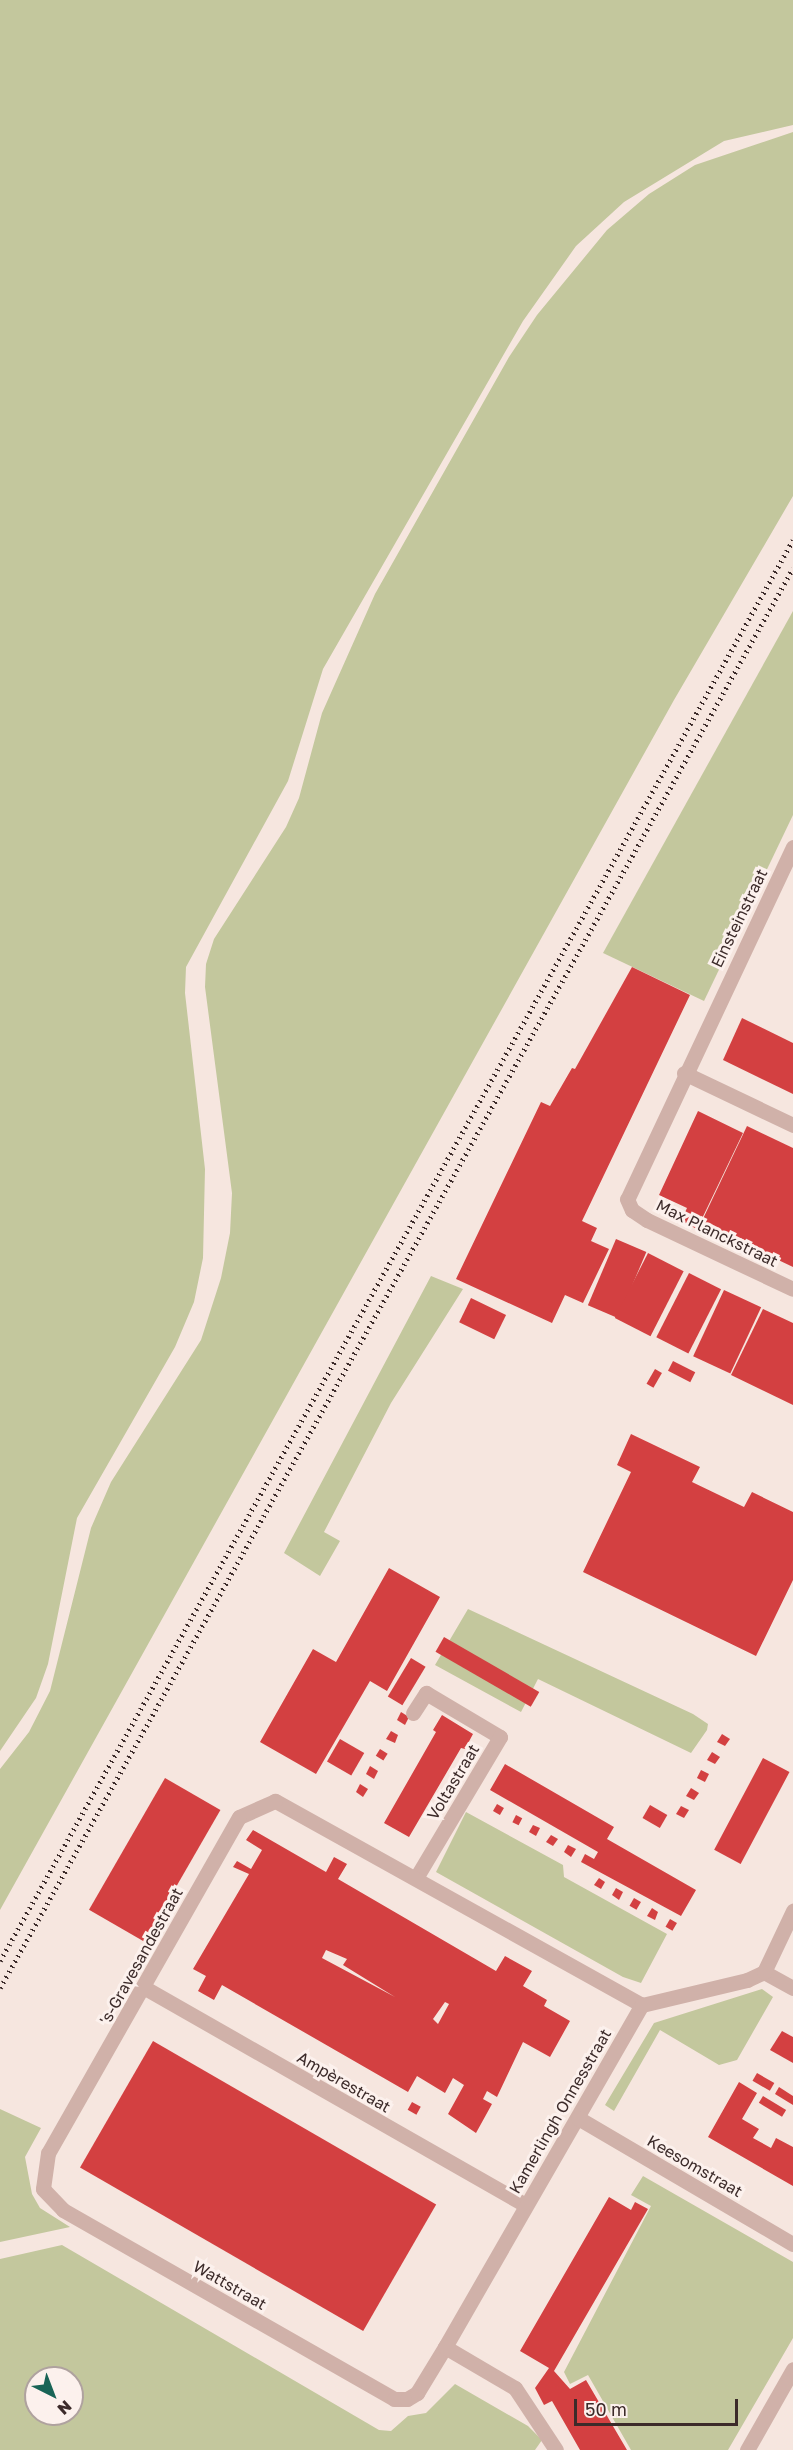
<!DOCTYPE html>
<html>
<head>
<meta charset="utf-8">
<style>
	body { margin:0 }
	#map { position:relative; width:793px; height:2450px; overflow:hidden; background:#f6e6df; font-family:"Golos Text",sans-serif }
	div>[style] { position:absolute }
	[style*='--x'] { left:calc(var(--x)*1px); top:calc(var(--y)*1px); width:calc(var(--w)*1px); rotate:calc(var(--a)*1deg) }
	.green>* { inset:0; background:#c3c79d }
	.building>* { inset:0; background:#d34041; transform-origin:0 0 }
	.minor>* { height:15px; margin:-7.5px; padding:0 7.5px; transform-origin:7.5px; border-radius:7.5px; background:#d0b1a9 }
	.rail>* { height:4.5px; margin-top:-2.25px; transform-origin:0; background:repeating-linear-gradient(90deg,#3c2b2a 0 1.5px,transparent 0 6px) }
	span { translate:-50% -50%; white-space:nowrap; text-align:center; line-height:1.15; -webkit-text-stroke:6px #fcf1ed; paint-order:stroke }
	.street-label { font-size:16px; color:#3c2b2a }
	.north { position:absolute; left:24px; top:2366px; width:60px; height:60px; box-sizing:border-box; background:#fcf1ed; border:2px solid #afa29f; border-radius:50%; rotate:138deg; font-size:16px; font-weight:700; line-height:24px; text-align:center; color:#3c2b2a }
	.north::after { content:''; display:block; margin:auto; width:21px; height:27px; background:#196456; clip-path:polygon(50% 0,100% 100%,50% 72%,0 100%) }
	.scale { position:absolute; left:574px; top:2399px; width:164px; height:27px; box-sizing:border-box; border:3px solid #3c2b2a; border-top:0; padding-left:8px; font-size:18px; line-height:21px; white-space:nowrap; color:#3c2b2a; -webkit-text-stroke:4px #fcf1ed; paint-order:stroke }
</style>
</head>
<body>
<div id="map">
	<div class="green">
		<div style="clip-path:polygon(0 0,793px 0,793px 125px,724px 141px,624px 202px,576px 246px,523px 321px,323px 669px,288px 781px,186px 967px,185px 993px,205px 1169px,203px 1258px,194px 1302px,175px 1347px,77px 1518px,48px 1664px,36px 1698px,0 1751px)"></div>
		<div style="clip-path:polygon(793px 132px,793px 496px,674px 700px,0 1910px,0 1769px,29px 1732px,50px 1691px,91px 1528px,111px 1482px,201px 1340px,221px 1278px,230px 1233px,232px 1193px,205px 987px,206px 964px,214px 939px,286px 827px,299px 798px,322px 713px,375px 594px,509px 357px,537px 315px,607px 230px,649px 194px,695px 165px)"></div>
		<div style="clip-path:polygon(793px 611px,793px 815px,704px 1001px,603px 953px)"></div>
		<div style="clip-path:polygon(431px 1276px,463px 1289px,391px 1403px,324px 1532px,340px 1541px,320px 1576px,284px 1553px)"></div>
		<div style="clip-path:polygon(468px 1609px,693px 1714px,708px 1724px,707px 1730px,691px 1753px,538px 1679px,521px 1712px,435px 1665px)"></div>
		<div style="clip-path:polygon(466px 1812px,563px 1865px,564px 1877px,667px 1934px,641px 1983px,623px 1977px,436px 1872px)"></div>
		<div style="clip-path:polygon(762px 1989px,773px 1997px,737px 2060px,719px 2065px,660px 2030px,614px 2111px,605px 2105px,654px 2023px)"></div>
		<div style="clip-path:polygon(0 2109px,41px 2128px,25px 2157px,32px 2194px,40px 2208px,70px 2227px,0 2242px)"></div>
		<div style="clip-path:polygon(643px 2176px,793px 2262px,793px 2338px,728px 2450px,631px 2450px,588px 2375px,570px 2384px,564px 2372px,651px 2206px,631px 2195px)"></div>
		<div style="clip-path:polygon(evenodd,62px 2245px,379px 2430px,391px 2431px,408px 2416px,426px 2413px,455px 2384px,528px 2426px,542px 2440px,535px 2450px,0 2450px,0 2259px,62px 2245px,36px 2378px,72px 2378px,72px 2414px,36px 2414px,36px 2378px)"></div>
	</div>
	<div class="building">
		<div style="clip-path:polygon(632px 967px,690px 995px,582px 1221px,597px 1228px,591px 1241px,609px 1249px,583px 1303px,565px 1295px,552px 1323px,456px 1279px,541px 1102px,550px 1106px,572px 1068px,575px 1069px)"></div>
		<div style="clip-path:polygon(742px 1018px,793px 1043px,793px 1094px,723px 1060px)"></div>
		<div style="clip-path:polygon(698px 1111px,743px 1133px,697px 1229px,681px 1221px,687px 1208px,659px 1195px)"></div>
		<div style="clip-path:polygon(747px 1126px,793px 1148px,793px 1267px,701px 1223px)"></div>
		<div style="left:616px;top:1239px;width:33px;height:72px;rotate:23deg"></div>
		<div style="left:648px;top:1253px;width:40px;height:73px;rotate:27deg"></div>
		<div style="left:689px;top:1273px;width:36px;height:72px;rotate:27deg"></div>
		<div style="left:724px;top:1290px;width:41px;height:73px;rotate:25deg"></div>
		<div style="left:471px;top:1298px;width:39px;height:27px;rotate:26deg"></div>
		<div style="clip-path:polygon(763px 1309px,793px 1323px,793px 1405px,731px 1375px)"></div>
		<div style="left:673px;top:1361px;width:25px;height:11px;rotate:27deg"></div>
		<div style="left:655px;top:1369px;width:8px;height:17px;rotate:30deg"></div>
		<div style="clip-path:polygon(631px 1434px,700px 1467px,692px 1482px,744px 1507px,752px 1492px,793px 1512px,793px 1580px,756px 1656px,583px 1572px,631px 1472px,617px 1465px)"></div>
		<div style="clip-path:polygon(389px 1568px,440px 1597px,387px 1691px,370px 1681px,316px 1774px,260px 1742px,313px 1649px,336px 1662px)"></div>
		<div style="left:444px;top:1637px;width:110px;height:17px;rotate:30deg"></div>
		<div style="left:411px;top:1658px;width:17px;height:45px;rotate:31deg"></div>
		<div style="clip-path:polygon(401px 1712px,409px 1717px,405px 1725px,397px 1720px)"></div>
		<div style="clip-path:polygon(442px 1715px,473px 1734px,465px 1749px,461px 1748px,409px 1837px,384px 1823px,436px 1732px,433px 1730px)"></div>
		<div style="clip-path:polygon(391px 1731px,398px 1735px,395px 1743px,386px 1739px)"></div>
		<div style="clip-path:polygon(722px 1734px,730px 1739px,725px 1746px,717px 1742px)"></div>
		<div style="left:340px;top:1739px;width:28px;height:26px;rotate:30deg"></div>
		<div style="left:380px;top:1749px;width:9px;height:8px;rotate:32deg"></div>
		<div style="clip-path:polygon(712px 1752px,720px 1757px,715px 1764px,707px 1760px)"></div>
		<div style="left:763px;top:1758px;width:30px;height:104px;rotate:28deg"></div>
		<div style="clip-path:polygon(505px 1764px,614px 1827px,607px 1839px,696px 1890px,681px 1916px,581px 1862px,585px 1854px,594px 1859px,598px 1852px,490px 1790px)"></div>
		<div style="clip-path:polygon(370px 1766px,378px 1771px,374px 1779px,366px 1774px)"></div>
		<div style="left:701px;top:1770px;width:9px;height:9px;rotate:27deg"></div>
		<div style="left:165px;top:1778px;width:64px;height:152px;rotate:30deg"></div>
		<div style="clip-path:polygon(360px 1784px,368px 1789px,363px 1797px,356px 1792px)"></div>
		<div style="clip-path:polygon(691px 1788px,699px 1793px,694px 1800px,686px 1796px)"></div>
		<div style="left:497px;top:1804px;width:8px;height:8px;rotate:30deg"></div>
		<div style="left:650px;top:1805px;width:20px;height:15px;rotate:30deg"></div>
		<div style="clip-path:polygon(681px 1806px,689px 1810px,684px 1818px,676px 1814px)"></div>
		<div style="left:516px;top:1815px;width:7px;height:8px;rotate:27deg"></div>
		<div style="clip-path:polygon(533px 1825px,540px 1828px,536px 1836px,529px 1832px)"></div>
		<div style="clip-path:polygon(evenodd,253px 1830px,326px 1872px,334px 1857px,347px 1864px,338px 1879px,496px 1971px,505px 1956px,532px 1971px,523px 1986px,547px 2000px,544px 2006px,570px 2021px,550px 2057px,523px 2042px,497px 2097px,487px 2091px,483px 2099px,492px 2104px,476px 2133px,448px 2114px,464px 2085px,453px 2078px,445px 2093px,417px 2076px,408px 2092px,222px 1985px,214px 2000px,198px 1991px,206px 1976px,193px 1969px,249px 1874px,233px 1867px,237px 1861px,251px 1869px,262px 1850px,246px 1840px,253px 1830px,326px 1950px,347px 1959px,343px 1965px,395px 1997px,322px 1958px,326px 1950px,253px 1830px,445px 2002px,449px 2004px,438px 2024px,433px 2019px,445px 2002px)"></div>
		<div style="clip-path:polygon(551px 1835px,558px 1839px,553px 1846px,546px 1842px)"></div>
		<div style="clip-path:polygon(568px 1845px,576px 1849px,571px 1857px,564px 1852px)"></div>
		<div style="clip-path:polygon(599px 1878px,605px 1882px,601px 1889px,594px 1885px)"></div>
		<div style="clip-path:polygon(616px 1888px,623px 1892px,619px 1900px,612px 1895px)"></div>
		<div style="left:634px;top:1898px;width:8px;height:9px;rotate:30deg"></div>
		<div style="clip-path:polygon(652px 1908px,658px 1912px,655px 1920px,647px 1916px)"></div>
		<div style="left:670px;top:1919px;width:8px;height:9px;rotate:30deg"></div>
		<div style="clip-path:polygon(782px 2031px,793px 2037px,793px 2063px,770px 2050px)"></div>
		<div style="left:153px;top:2041px;width:327px;height:146px;rotate:30deg"></div>
		<div style="left:757px;top:2073px;width:20px;height:9px;rotate:30deg"></div>
		<div style="clip-path:polygon(739px 2082px,757px 2093px,742px 2119px,759px 2129px,753px 2138px,771px 2148px,776px 2138px,793px 2147px,793px 2186px,708px 2137px)"></div>
		<div style="clip-path:polygon(779px 2087px,793px 2096px,793px 2105px,775px 2094px)"></div>
		<div style="left:763px;top:2096px;width:27px;height:8px;rotate:31deg"></div>
		<div style="left:412px;top:2102px;width:10px;height:9px;rotate:29deg"></div>
		<div style="clip-path:polygon(609px 2197px,631px 2210px,635px 2202px,648px 2209px,554px 2371px,570px 2389px,586px 2380px,627px 2450px,580px 2450px,552px 2401px,544px 2405px,535px 2388px,549px 2368px,520px 2351px)"></div>
	</div>
	<div class="minor">
		<div style="--x:793;--y:847;--w:389;--a:115.2"></div>
		<div style="--x:627;--y:1199;--w:12;--a:66"></div>
		<div style="--x:632;--y:1210;--w:18;--a:34"></div>
		<div style="--x:647;--y:1220;--w:161;--a:25.3"></div>
		<div style="--x:684;--y:1073;--w:121;--a:25.5"></div>
		<div style="--x:413;--y:1713;--w:24;--a:-57"></div>
		<div style="--x:426;--y:1693;--w:86;--a:30.7"></div>
		<div style="--x:500;--y:1737;--w:164;--a:120.8"></div>
		<div style="--x:764;--y:1972;--w:33;--a:29"></div>
		<div style="--x:145;--y:1988;--w:438;--a:29.7"></div>
		<div style="--x:642;--y:2005;--w:420;--a:-150.9"></div>
		<div style="--x:275;--y:1801;--w:39;--a:156"></div>
		<div style="--x:239;--y:1817;--w:386;--a:119.6"></div>
		<div style="--x:48;--y:2153;--w:36;--a:98"></div>
		<div style="--x:43;--y:2189;--w:29;--a:46"></div>
		<div style="--x:63;--y:2210;--w:381;--a:29.7"></div>
		<div style="--x:394;--y:2399;--w:13;--a:0"></div>
		<div style="--x:407;--y:2399;--w:12;--a:-31"></div>
		<div style="--x:417;--y:2393;--w:54;--a:-58.7"></div>
		<div style="--x:445;--y:2347;--w:395;--a:-60.1"></div>
		<div style="--x:642;--y:2005;--w:108;--a:-13.4"></div>
		<div style="--x:747;--y:1980;--w:19;--a:-25"></div>
		<div style="--x:764;--y:1972;--w:68;--a:-64.6"></div>
		<div style="--x:578;--y:2118;--w:249;--a:30.4"></div>
		<div style="--x:445;--y:2347;--w:81;--a:30.4"></div>
		<div style="--x:515;--y:2388;--w:74;--a:56.5"></div>
		<div style="--x:747;--y:2450;--w:93;--a:-60.4"></div>
	</div>
	<div class="rail">
		<div style="--x:0;--y:1961;--w:1627;--a:-60.84"></div>
		<div style="--x:0;--y:1988;--w:1626;--a:-60.82"></div>
	</div>
	<div class="street-label">
		<span style="left:739px;top:918px;rotate:-64deg">Einsteinstraat</span>
		<span style="left:717px;top:1233px;rotate:26deg">Max Planckstraat</span>
		<span style="left:453px;top:1782px;rotate:-59deg">Voltastraat</span>
		<span style="left:141px;top:1956px;rotate:-61deg">'s-Gravesandestraat</span>
		<span style="left:344px;top:2082px;rotate:30deg">Ampèrestraat</span>
		<span style="left:560px;top:2111px;rotate:-60deg">Kamerlingh Onnesstraat</span>
		<span style="left:695px;top:2166px;rotate:30deg">Keesomstraat</span>
		<span style="left:230px;top:2285px;rotate:30deg">Wattstraat</span>
	</div>
	<div class="north">N</div>
	<div class="scale">50 m</div>
</div>
</body>
</html>
